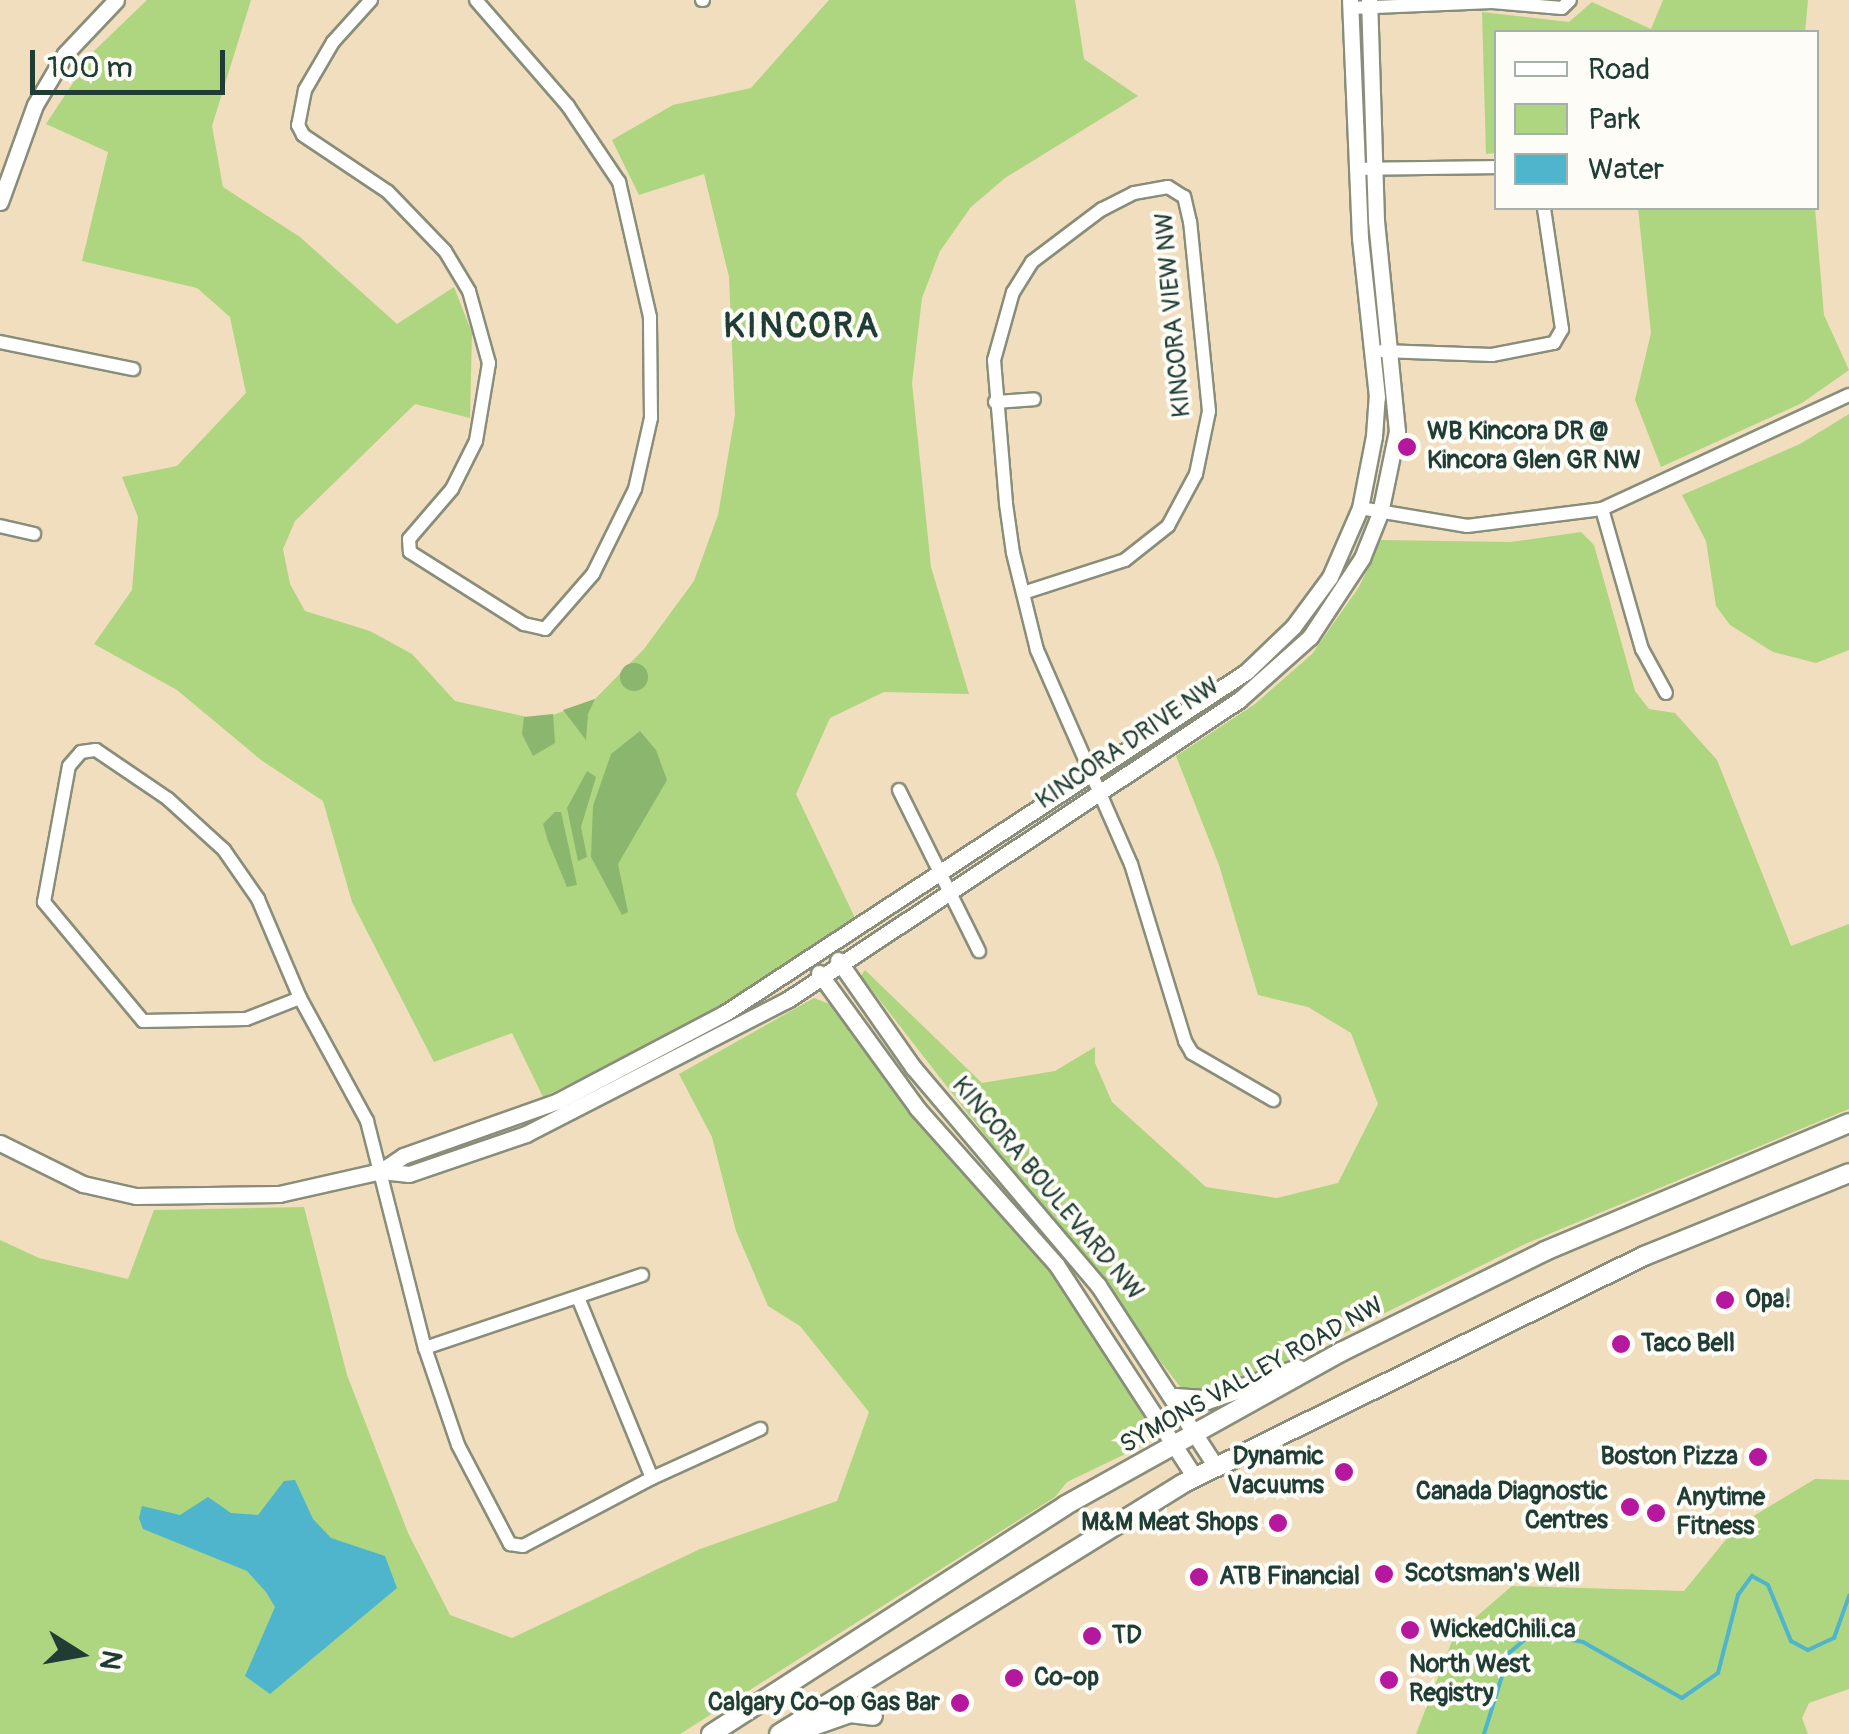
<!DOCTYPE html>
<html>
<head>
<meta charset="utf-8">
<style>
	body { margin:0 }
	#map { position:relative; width:1849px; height:1734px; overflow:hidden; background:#f1debe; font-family:Pangolin,sans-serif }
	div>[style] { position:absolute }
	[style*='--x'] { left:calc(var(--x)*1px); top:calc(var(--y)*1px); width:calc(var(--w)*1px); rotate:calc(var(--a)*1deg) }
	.green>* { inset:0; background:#aed57f }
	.forest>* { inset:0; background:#8ab66e }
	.round { border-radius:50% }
	.water>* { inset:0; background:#4eb5cd }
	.stream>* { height:4px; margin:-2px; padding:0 2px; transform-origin:2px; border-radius:2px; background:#4eb5cd }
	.roads { filter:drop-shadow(2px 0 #888e79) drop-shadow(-2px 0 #888e79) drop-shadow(0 2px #888e79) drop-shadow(0 -2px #888e79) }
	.minor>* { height:12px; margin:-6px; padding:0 6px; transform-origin:6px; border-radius:6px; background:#fff }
	.tertiary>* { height:15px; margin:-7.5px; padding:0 7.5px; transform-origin:7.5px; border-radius:7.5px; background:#fff }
	.secondary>* { height:18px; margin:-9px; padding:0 9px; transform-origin:9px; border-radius:9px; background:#fff }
	.dots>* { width:28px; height:28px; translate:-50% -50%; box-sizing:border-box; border:5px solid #fdfcf7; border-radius:50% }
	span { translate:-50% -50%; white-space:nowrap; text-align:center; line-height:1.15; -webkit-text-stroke:8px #fdfcf7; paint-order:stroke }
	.street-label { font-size:25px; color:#1f3d34 }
	.poi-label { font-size:25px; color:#1f3d34; font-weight:700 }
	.left { translate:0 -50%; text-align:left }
	.right { translate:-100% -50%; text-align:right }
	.district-label { font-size:35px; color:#1f3d34; font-weight:700; letter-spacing:2.5px }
	.legend { position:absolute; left:1494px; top:30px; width:325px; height:180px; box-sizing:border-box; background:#fdfcf7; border:2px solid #a4b0a9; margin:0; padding:12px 18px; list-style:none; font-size:30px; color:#1f3d34 }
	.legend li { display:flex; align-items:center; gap:20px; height:50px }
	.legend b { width:50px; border:2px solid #a4b0a9 }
	.north { position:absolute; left:30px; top:1604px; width:100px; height:100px; -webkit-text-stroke:8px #fdfcf7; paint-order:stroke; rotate:101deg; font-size:28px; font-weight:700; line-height:40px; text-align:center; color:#1f3d34 }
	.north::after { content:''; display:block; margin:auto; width:35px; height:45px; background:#1f3d34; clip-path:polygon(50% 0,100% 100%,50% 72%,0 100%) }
	.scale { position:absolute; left:30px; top:50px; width:195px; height:45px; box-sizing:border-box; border:5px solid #1f3d34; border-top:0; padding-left:12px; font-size:30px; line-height:35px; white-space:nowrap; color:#1f3d34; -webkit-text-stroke:8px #fdfcf7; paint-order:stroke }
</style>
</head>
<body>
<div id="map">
	<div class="green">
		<div style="clip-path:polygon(147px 0,251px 0,212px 126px,223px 187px,300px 237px,397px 324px,454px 287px,472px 333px,470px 418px,415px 404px,295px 521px,283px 549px,290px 584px,305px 611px,370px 631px,412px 654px,455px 701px,540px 720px,595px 699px,644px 649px,694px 581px,718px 515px,735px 415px,729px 277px,704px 174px,639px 195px,612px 140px,673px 105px,751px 88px,829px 0,1075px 0,1084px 59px,1138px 96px,1005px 178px,971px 207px,940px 251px,922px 298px,912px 383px,931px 567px,969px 694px,884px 692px,830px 718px,796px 794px,856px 920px,702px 1020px,543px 1097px,512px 1033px,434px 1062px,352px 902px,323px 801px,261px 760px,177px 690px,94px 644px,132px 590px,138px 517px,122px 477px,177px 466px,246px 393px,230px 317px,197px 288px,82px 261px,108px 152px,46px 124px,94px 51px)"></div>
		<div style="clip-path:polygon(1663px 0,1808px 0,1805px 32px,1496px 32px,1496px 153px,1486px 154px,1482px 12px,1569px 22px,1592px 2px,1651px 29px)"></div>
		<div style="clip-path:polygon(1638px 208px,1815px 208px,1824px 315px,1849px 370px,1802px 403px,1661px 467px,1635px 400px,1651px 333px)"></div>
		<div style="clip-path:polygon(1849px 414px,1849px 650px,1816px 663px,1773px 652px,1730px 625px,1716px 606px,1706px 541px,1682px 495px,1800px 444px)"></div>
		<div style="clip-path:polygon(1581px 532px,1594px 545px,1635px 691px,1649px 709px,1675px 713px,1717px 760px,1791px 946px,1849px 924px,1849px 1109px,1525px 1244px,1259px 1375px,1213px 1391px,1182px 1389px,861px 976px,865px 970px,982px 1083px,1055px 1071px,1095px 1047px,1095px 1063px,1112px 1102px,1206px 1187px,1277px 1198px,1338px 1183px,1378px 1104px,1351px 1033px,1308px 1007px,1258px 995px,1219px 865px,1176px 756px,1255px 704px,1312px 654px,1359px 587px,1381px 540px,1511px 542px)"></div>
		<div style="clip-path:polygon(814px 998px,832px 1005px,894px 1092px,1077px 1300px,1156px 1429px,1146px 1444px,1067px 1482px,1055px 1497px,680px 1734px,0 1734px,0 1240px,39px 1258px,128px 1279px,154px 1210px,304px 1207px,347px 1375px,408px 1533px,450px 1615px,512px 1638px,700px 1549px,837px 1501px,869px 1412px,800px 1326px,768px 1306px,736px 1231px,712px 1137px,679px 1074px)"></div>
		<div style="clip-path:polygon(1815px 1479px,1849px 1480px,1849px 1689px,1809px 1703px,1802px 1718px,1808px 1734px,1416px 1734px,1454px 1636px,1512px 1586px,1684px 1591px,1737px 1526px)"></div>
	</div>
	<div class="forest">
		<div class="round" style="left:620px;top:663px;width:28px;height:28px"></div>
		<div style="clip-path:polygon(595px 699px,588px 714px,586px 740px,563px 710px)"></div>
		<div style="clip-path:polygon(553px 714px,555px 743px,533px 756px,522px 734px,524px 717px)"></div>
		<div style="clip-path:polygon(640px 731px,656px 750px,667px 780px,618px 864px,628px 912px,622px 915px,591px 857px,593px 806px,611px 754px)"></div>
		<div style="clip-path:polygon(587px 771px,596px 777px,581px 827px,587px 857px,578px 861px,567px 808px)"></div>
		<div style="clip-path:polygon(555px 812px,561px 812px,577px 885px,567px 887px,548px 841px,543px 824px)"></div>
	</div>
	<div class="water">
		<div style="clip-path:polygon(295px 1480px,313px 1519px,331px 1538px,385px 1556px,397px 1588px,270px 1694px,245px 1676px,275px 1607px,266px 1592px,247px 1571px,143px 1529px,139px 1518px,142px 1506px,180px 1515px,208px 1497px,231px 1513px,258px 1515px,284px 1481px)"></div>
	</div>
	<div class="stream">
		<div style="--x:1484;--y:1734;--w:85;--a:-72.8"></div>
		<div style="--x:1509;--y:1653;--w:31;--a:-40"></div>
		<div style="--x:1533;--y:1633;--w:51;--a:10.2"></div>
		<div style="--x:1583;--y:1642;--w:114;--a:29.5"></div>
		<div style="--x:1682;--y:1698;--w:44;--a:-34.8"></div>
		<div style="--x:1718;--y:1673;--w:81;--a:-75.6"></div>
		<div style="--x:1738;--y:1595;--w:24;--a:-54"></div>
		<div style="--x:1752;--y:1576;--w:18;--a:29"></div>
		<div style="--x:1768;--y:1585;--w:61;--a:67.7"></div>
		<div style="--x:1791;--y:1641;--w:19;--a:28"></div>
		<div style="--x:1808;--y:1650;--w:29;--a:-25"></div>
		<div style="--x:1834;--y:1638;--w:45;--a:-70.3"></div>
	</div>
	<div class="roads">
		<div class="minor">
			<div style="--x:371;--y:0;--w:57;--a:132.1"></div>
			<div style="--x:333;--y:42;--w:56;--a:120.3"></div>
			<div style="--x:305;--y:90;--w:36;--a:101"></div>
			<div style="--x:298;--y:125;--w:11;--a:63"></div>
			<div style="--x:303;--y:135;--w:102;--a:33.8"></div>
			<div style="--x:388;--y:192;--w:82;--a:46"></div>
			<div style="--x:445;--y:251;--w:47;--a:59"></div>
			<div style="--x:469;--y:291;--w:75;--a:74.5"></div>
			<div style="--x:489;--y:363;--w:79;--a:99.5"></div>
			<div style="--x:476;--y:441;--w:54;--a:116.6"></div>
			<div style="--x:452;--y:489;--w:66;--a:130.7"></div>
			<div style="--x:409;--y:539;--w:13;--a:86"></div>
			<div style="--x:410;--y:552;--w:135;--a:32.3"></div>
			<div style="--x:524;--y:624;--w:22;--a:13"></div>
			<div style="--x:545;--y:629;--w:73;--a:-48.9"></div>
			<div style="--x:593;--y:574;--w:95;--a:-63.7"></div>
			<div style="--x:635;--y:489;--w:73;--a:-77.3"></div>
			<div style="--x:651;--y:418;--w:101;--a:-90.6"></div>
			<div style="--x:650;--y:317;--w:139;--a:-102.9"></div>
			<div style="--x:619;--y:182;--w:92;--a:-123.9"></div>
			<div style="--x:568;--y:106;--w:140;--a:-131"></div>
			<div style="--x:702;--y:0;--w:1;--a:0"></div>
			<div style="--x:1351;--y:8;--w:141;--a:-2.4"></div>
			<div style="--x:1492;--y:2;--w:70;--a:4.9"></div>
			<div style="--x:1562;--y:8;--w:11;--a:-45"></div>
			<div style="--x:1356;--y:169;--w:140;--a:-0.8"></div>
			<div style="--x:0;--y:342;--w:136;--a:11.5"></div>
			<div style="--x:1382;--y:351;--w:110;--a:2.1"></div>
			<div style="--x:1492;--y:355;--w:63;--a:-11"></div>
			<div style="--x:1554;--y:343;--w:16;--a:-60"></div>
			<div style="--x:1562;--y:329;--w:122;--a:-98.5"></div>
			<div style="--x:995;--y:402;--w:39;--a:-4"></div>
			<div style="--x:1360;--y:508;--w:109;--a:9.5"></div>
			<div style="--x:1467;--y:526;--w:136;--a:-7.2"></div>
			<div style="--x:1602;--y:509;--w:272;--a:-24.8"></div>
			<div style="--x:1602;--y:509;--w:146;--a:74.1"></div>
			<div style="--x:1642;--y:649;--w:50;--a:61.4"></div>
			<div style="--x:0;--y:526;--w:35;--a:13"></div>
			<div style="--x:1023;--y:593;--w:107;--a:-17.9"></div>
			<div style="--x:1125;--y:560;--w:55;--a:-38.3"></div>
			<div style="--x:1168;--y:526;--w:59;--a:-61.7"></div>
			<div style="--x:1196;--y:474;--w:64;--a:-78.3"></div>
			<div style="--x:1209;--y:411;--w:190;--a:-95.7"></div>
			<div style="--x:1190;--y:222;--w:26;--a:-103"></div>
			<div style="--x:1184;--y:197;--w:19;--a:-148"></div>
			<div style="--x:1168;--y:187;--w:35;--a:170"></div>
			<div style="--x:1134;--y:193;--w:36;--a:153"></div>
			<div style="--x:1102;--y:209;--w:88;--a:142.9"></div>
			<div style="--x:1032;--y:262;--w:36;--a:122"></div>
			<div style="--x:1013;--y:292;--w:71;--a:105.6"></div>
			<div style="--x:994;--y:360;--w:144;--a:85.2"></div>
			<div style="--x:1006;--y:504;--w:49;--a:81.9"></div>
			<div style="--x:1013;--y:553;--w:100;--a:76.1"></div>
			<div style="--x:1037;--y:650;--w:234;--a:66.3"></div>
			<div style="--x:1131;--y:864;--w:185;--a:73"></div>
			<div style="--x:1185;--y:1041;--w:14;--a:60"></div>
			<div style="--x:1192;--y:1053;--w:94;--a:30.1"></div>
			<div style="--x:899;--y:790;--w:180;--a:63.6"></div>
			<div style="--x:300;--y:998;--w:58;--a:158.7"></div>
			<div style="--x:246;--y:1019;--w:103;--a:178.9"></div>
			<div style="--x:143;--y:1021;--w:155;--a:-129.8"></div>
			<div style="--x:44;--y:902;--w:138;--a:-79.6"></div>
			<div style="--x:69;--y:766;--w:18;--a:-49"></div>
			<div style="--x:81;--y:752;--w:15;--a:-8"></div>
			<div style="--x:96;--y:750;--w:87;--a:34.2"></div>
			<div style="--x:168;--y:799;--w:76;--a:42.3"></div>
			<div style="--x:224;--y:850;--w:60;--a:55.2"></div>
			<div style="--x:258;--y:899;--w:108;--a:67"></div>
			<div style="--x:300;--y:998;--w:140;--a:61.4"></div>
			<div style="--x:367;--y:1121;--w:234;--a:75.7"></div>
			<div style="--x:425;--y:1348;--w:102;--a:71.2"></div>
			<div style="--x:458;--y:1445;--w:112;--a:62.3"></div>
			<div style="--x:510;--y:1544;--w:13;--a:9"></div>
			<div style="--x:523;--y:1546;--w:146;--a:-27.8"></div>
			<div style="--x:652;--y:1478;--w:192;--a:-112.3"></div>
			<div style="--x:425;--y:1348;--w:229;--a:-18.6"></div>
			<div style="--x:652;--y:1478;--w:119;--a:-24.4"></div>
		</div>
		<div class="tertiary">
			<div style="--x:0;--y:202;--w:103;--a:-70.2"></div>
			<div style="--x:35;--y:105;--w:59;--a:-59.5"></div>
			<div style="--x:65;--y:54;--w:74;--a:-46.6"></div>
			<div style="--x:838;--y:960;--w:131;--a:55"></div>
			<div style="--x:913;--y:1067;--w:286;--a:49.7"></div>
			<div style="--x:1098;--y:1285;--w:217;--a:57"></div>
			<div style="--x:819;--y:973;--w:167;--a:54"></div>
			<div style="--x:917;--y:1108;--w:209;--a:48.3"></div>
			<div style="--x:1056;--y:1264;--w:254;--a:56.9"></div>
			<div style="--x:0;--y:1143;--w:93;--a:26.3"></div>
			<div style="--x:83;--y:1184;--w:54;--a:12.8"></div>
			<div style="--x:136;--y:1196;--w:143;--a:-0.8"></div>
			<div style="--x:279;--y:1194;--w:105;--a:-12.7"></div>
			<div style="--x:381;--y:1171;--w:27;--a:-34"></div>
			<div style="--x:403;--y:1156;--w:164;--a:-19.5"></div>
			<div style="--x:558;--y:1101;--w:189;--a:-27.8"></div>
			<div style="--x:725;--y:1013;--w:623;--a:-33.21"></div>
			<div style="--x:1246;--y:672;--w:65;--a:-43.8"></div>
			<div style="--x:1293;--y:627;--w:62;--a:-53.5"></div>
			<div style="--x:1330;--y:577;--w:75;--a:-66.5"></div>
			<div style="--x:1360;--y:508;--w:73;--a:-79"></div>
			<div style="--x:1374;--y:436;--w:39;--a:-86"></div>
			<div style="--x:1377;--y:397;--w:160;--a:-96.1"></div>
			<div style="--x:1360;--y:238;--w:238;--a:-92.4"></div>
			<div style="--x:381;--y:1171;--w:28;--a:6"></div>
			<div style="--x:409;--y:1174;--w:124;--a:-18.9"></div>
			<div style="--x:526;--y:1134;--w:293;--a:-27.2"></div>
			<div style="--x:787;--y:1000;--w:542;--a:-33.57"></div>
			<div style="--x:1239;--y:700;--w:95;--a:-41.6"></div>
			<div style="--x:1310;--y:637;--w:95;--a:-56.6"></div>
			<div style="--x:1362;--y:558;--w:48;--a:-68.2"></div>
			<div style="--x:1380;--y:513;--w:84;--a:-78.3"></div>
			<div style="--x:1397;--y:431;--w:212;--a:-95.7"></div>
			<div style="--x:1376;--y:220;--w:220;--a:-91.8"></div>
		</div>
		<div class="secondary">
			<div style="--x:1176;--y:1398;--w:31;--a:4"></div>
			<div style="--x:1207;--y:1400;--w:96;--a:-18.8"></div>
			<div style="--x:802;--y:1730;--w:51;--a:-19.5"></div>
			<div style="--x:850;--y:1713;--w:23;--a:7"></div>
			<div style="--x:711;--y:1734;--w:422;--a:-32.8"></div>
			<div style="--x:1066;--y:1505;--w:315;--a:-29.1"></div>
			<div style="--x:1341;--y:1352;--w:228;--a:-26.3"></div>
			<div style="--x:1545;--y:1251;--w:330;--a:-22.8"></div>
			<div style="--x:779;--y:1734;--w:474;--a:-31.8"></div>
			<div style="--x:1182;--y:1484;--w:515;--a:-26.27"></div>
			<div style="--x:1644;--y:1256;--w:221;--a:-22"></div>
		</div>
	</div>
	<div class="dots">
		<div style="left:1407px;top:447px;background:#b5179e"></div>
		<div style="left:1725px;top:1300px;background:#b5179e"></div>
		<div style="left:1621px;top:1344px;background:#b5179e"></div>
		<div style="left:1758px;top:1457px;background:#b5179e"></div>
		<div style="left:1344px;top:1472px;background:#b5179e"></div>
		<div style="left:1630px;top:1507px;background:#b5179e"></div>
		<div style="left:1656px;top:1513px;background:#b5179e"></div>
		<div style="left:1278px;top:1523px;background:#b5179e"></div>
		<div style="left:1384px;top:1574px;background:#b5179e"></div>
		<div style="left:1199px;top:1577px;background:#b5179e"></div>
		<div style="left:1410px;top:1630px;background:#b5179e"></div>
		<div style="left:1092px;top:1636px;background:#b5179e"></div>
		<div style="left:1014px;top:1678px;background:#b5179e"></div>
		<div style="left:1389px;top:1680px;background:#b5179e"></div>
		<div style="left:960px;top:1703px;background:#b5179e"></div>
	</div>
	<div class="street-label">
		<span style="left:1174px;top:315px;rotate:-95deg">KINCORA VIEW NW</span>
		<span style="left:1128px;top:744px;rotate:-34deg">KINCORA DRIVE NW</span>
		<span style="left:1047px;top:1189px;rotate:50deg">KINCORA BOULEVARD NW</span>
		<span style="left:1252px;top:1376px;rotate:-29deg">SYMONS VALLEY ROAD NW</span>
	</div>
	<div class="poi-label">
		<span class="left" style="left:1427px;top:447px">WB Kincora DR @<br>Kincora Glen GR NW</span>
		<span class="left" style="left:1745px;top:1300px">Opa!</span>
		<span class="left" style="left:1641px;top:1344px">Taco Bell</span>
		<span class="right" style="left:1738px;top:1457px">Boston Pizza</span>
		<span class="right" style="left:1324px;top:1472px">Dynamic<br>Vacuums</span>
		<span class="right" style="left:1608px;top:1507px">Canada Diagnostic<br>Centres</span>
		<span class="left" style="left:1676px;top:1513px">Anytime<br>Fitness</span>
		<span class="right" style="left:1258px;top:1523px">M&amp;M Meat Shops</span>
		<span class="left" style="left:1404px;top:1574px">Scotsman's Well</span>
		<span class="left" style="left:1219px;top:1577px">ATB Financial</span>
		<span class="left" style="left:1430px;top:1630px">WickedChili.ca</span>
		<span class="left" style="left:1112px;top:1636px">TD</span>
		<span class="left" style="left:1409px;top:1680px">North West<br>Registry</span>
		<span class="left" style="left:1034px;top:1678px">Co-op</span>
		<span class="right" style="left:940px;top:1703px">Calgary Co-op Gas Bar</span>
	</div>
	<div class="district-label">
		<span style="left:802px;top:326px">KINCORA</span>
	</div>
	<ul class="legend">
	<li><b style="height:12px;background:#fff"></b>Road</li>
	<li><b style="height:28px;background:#aed57f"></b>Park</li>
	<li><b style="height:28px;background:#4eb5cd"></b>Water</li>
	</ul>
	<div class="north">N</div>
	<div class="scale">100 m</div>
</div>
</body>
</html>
